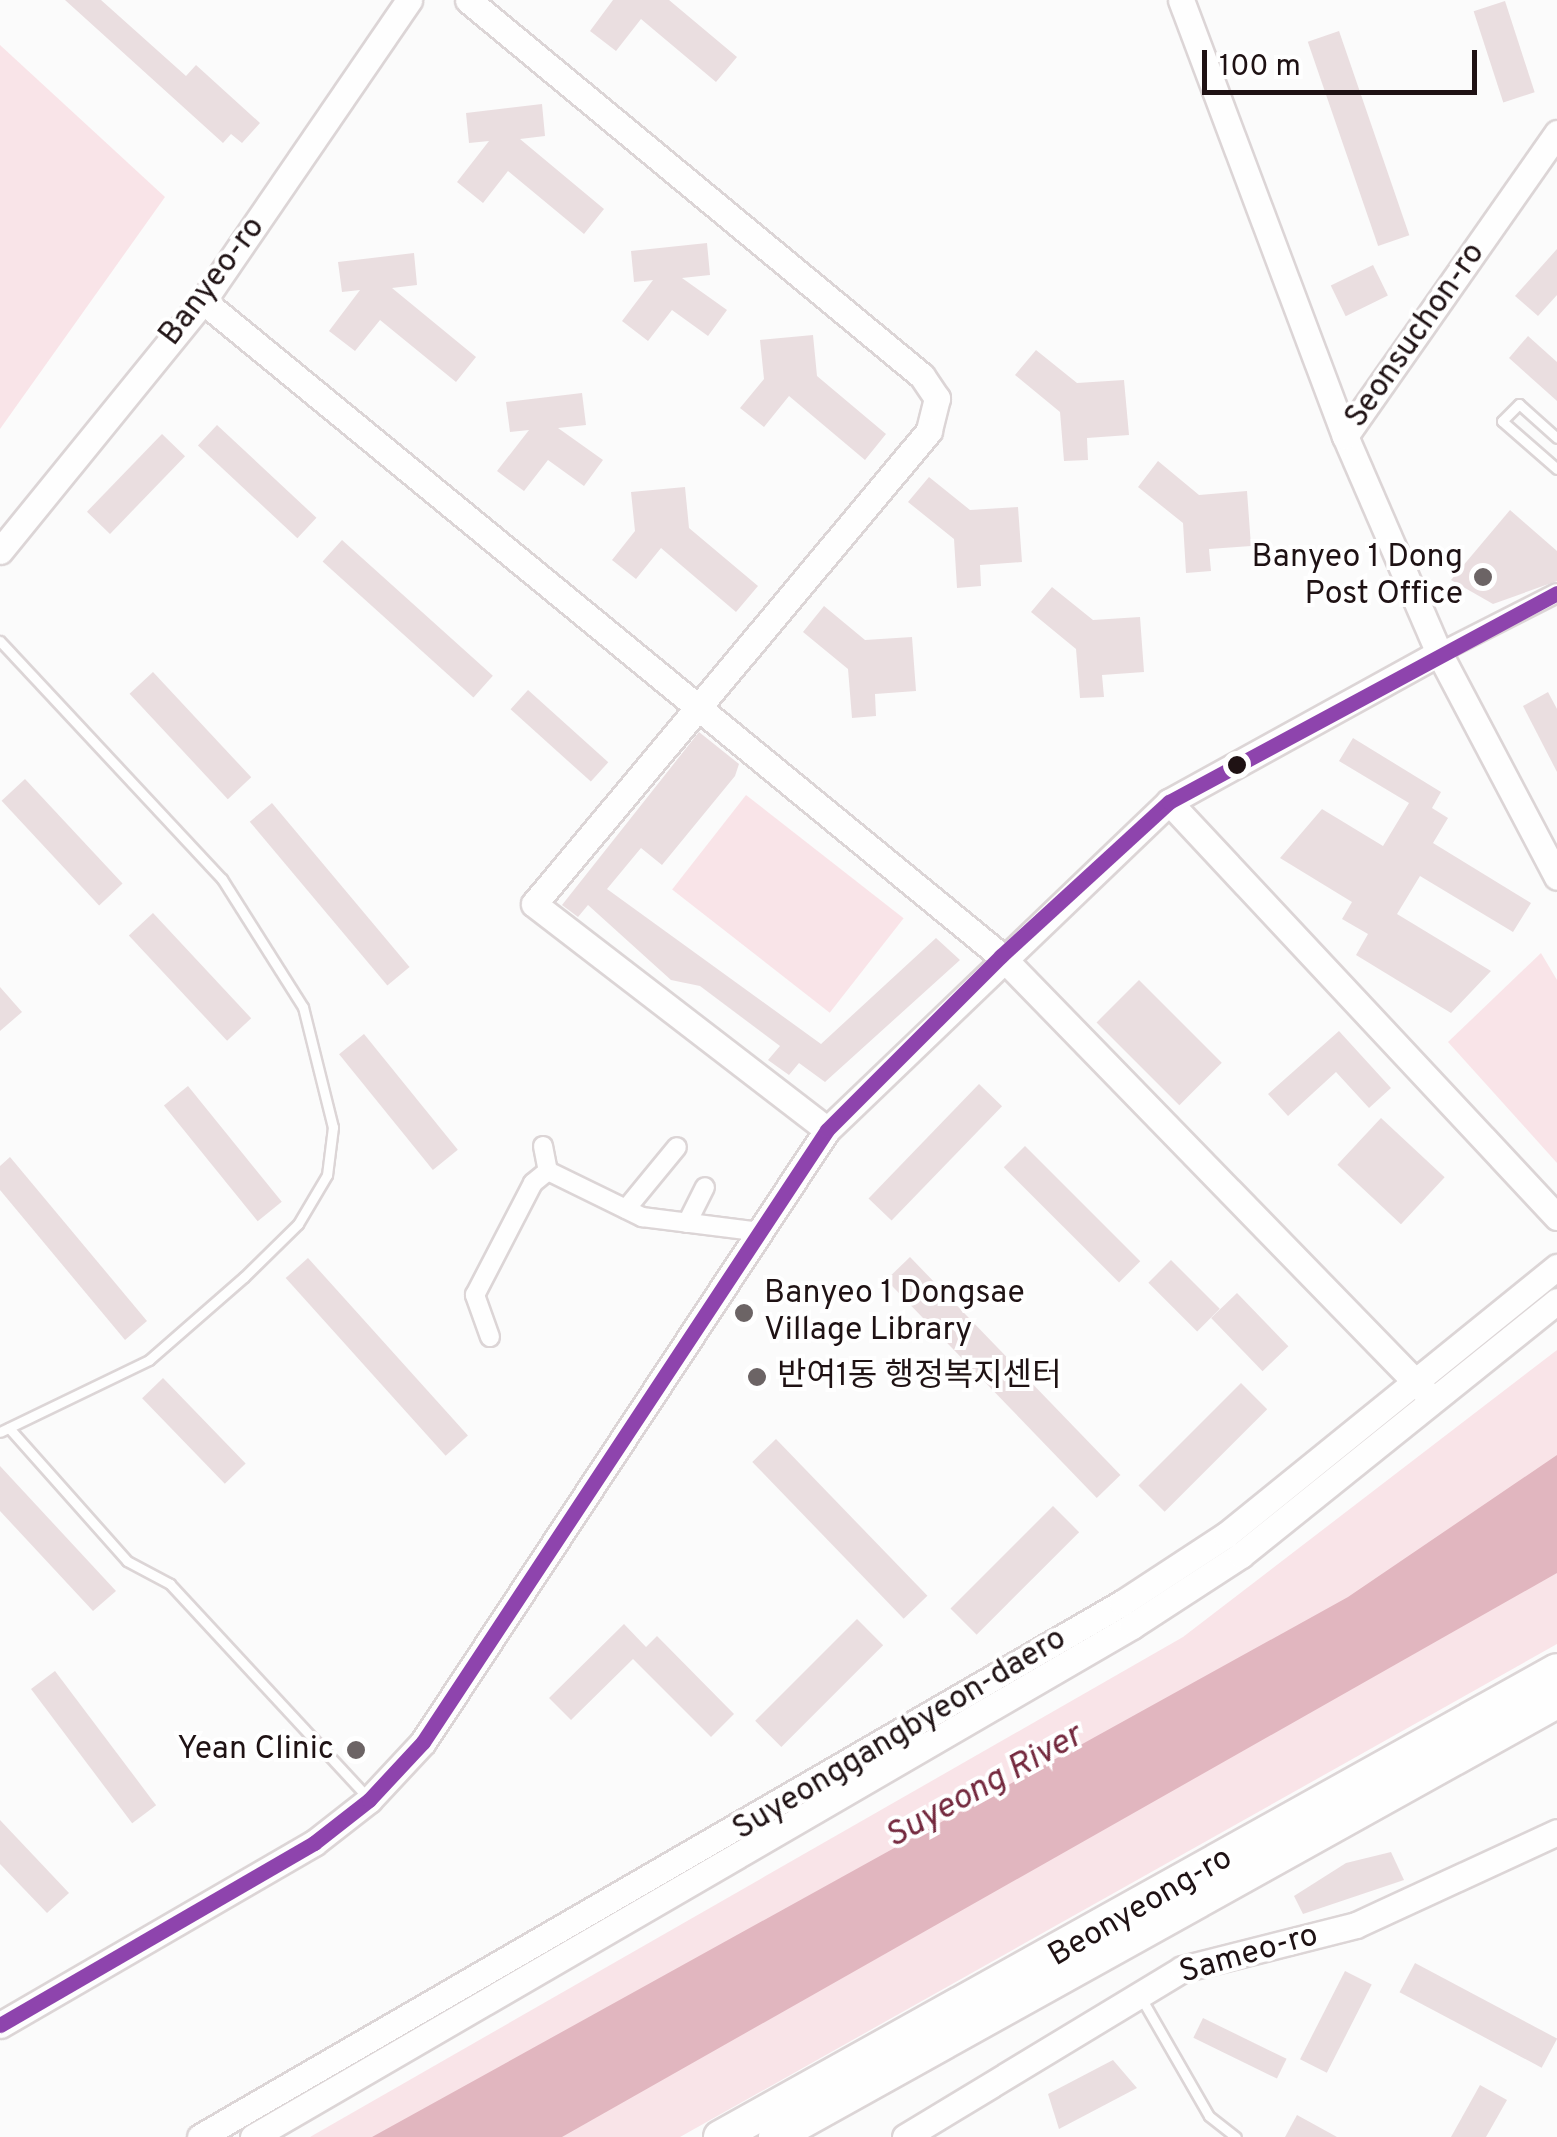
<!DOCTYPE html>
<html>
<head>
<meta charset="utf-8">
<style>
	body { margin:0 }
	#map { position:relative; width:1557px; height:2137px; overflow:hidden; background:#fbfbfb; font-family:Overpass,"Noto Sans KR",sans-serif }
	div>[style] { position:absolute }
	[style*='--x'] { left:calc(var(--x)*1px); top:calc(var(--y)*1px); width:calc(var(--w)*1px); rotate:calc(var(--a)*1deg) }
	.green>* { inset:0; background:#f9e4e8; transform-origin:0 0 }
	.water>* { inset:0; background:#e1b6bf }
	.building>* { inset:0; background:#eadee0; transform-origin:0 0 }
	.roads { filter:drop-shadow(2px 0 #dcd5d6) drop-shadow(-2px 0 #dcd5d6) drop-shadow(0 2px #dcd5d6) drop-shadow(0 -2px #dcd5d6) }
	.lane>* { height:9px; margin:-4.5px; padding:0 4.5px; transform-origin:4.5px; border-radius:4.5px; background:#fefefe }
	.street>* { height:18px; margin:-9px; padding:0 9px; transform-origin:9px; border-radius:9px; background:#fefefe }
	.secondary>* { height:25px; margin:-12.5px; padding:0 12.5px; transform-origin:12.5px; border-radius:12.5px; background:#fefefe }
	.highway>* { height:32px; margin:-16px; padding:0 16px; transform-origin:16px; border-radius:16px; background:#fefefe }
	.bus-1>* { height:15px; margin:-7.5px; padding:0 7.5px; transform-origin:7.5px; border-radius:7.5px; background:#8e44ad }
	.dots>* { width:28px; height:28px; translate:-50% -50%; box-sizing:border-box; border:5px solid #fff; border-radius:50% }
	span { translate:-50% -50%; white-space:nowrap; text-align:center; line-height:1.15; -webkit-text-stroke:8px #fff; paint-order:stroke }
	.street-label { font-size:32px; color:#1f1214 }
	.poi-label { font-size:32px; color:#1f1214 }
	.right { translate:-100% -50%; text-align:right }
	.left { translate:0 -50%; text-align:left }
	.water-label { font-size:35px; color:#74293e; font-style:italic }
	.scale { position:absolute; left:1202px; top:50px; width:275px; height:45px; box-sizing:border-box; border:5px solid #1f1214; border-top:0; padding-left:12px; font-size:30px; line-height:35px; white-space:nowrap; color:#1f1214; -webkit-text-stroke:8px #fff; paint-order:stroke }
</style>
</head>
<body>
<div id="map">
	<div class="green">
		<div style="clip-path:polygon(0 45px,165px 197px,0 429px)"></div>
		<div style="left:746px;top:795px;width:200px;height:120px;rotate:38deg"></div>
		<div style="clip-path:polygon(1541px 953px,1557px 980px,1557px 1163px,1448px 1042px)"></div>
		<div style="clip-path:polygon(1557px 1350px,1557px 1644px,680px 2137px,310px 2137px,1183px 1637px)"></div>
	</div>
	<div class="water">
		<div style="clip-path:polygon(1557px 1455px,1557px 1573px,562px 2137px,372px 2137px,1348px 1597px)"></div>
	</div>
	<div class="building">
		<div style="clip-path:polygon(65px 0,101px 0,186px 76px,196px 65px,260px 123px,242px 143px,231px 134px,223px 143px)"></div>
		<div style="clip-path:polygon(613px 0,669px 0,737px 57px,716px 82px,641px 19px,616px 51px,590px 31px)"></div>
		<div style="left:1505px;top:1px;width:96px;height:33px;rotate:72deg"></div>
		<div style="left:1339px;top:31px;width:216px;height:33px;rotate:71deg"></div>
		<div style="clip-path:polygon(542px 104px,545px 136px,520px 139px,604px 209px,584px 234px,508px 171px,483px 203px,457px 182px,489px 141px,469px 143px,466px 113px)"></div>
		<div style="clip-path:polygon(707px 243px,710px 275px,682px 278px,727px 310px,708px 336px,672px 310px,648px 341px,622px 321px,653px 280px,634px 282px,631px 251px)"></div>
		<div style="clip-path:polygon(1557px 249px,1557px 295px,1538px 316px,1515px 296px)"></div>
		<div style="clip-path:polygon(414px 253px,417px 285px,392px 288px,476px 357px,456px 382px,380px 320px,355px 351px,329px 331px,360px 290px,342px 292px,338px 262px)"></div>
		<div style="left:1373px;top:265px;width:34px;height:47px;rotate:64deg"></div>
		<div style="clip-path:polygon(813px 335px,817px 376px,886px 434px,865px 460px,789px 396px,764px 427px,740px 408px,764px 379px,760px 340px)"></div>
		<div style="clip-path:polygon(1528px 336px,1557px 362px,1557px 401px,1509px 358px)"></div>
		<div style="clip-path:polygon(1036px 350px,1077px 383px,1124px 380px,1129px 435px,1087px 438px,1088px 460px,1064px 461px,1060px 412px,1015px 375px)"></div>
		<div style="clip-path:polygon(582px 393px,586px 425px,558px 428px,603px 460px,584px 486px,548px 460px,524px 491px,497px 471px,529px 430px,510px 432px,506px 402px)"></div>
		<div style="left:217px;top:425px;width:136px;height:28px;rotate:43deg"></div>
		<div style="left:162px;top:434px;width:32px;height:108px;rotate:44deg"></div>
		<div style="clip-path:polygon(1158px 461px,1199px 495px,1247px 491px,1251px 546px,1209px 549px,1211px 571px,1186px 573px,1183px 523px,1138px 487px)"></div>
		<div style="clip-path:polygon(929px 477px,970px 510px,1018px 507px,1022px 562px,980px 565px,981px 586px,957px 588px,954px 539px,908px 502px)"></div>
		<div style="clip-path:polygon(685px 487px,689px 528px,758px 586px,736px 612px,661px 548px,636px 579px,612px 560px,635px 531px,631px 492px)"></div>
		<div style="clip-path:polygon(1510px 510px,1557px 551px,1557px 581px,1493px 604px,1451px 580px)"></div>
		<div style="left:342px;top:540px;width:203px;height:29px;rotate:42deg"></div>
		<div style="clip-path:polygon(1052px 587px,1093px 620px,1140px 617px,1144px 672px,1102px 675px,1104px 697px,1080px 698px,1076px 649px,1031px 612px)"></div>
		<div style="clip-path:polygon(824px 606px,865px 640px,912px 637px,916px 691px,875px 694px,876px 716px,852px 718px,848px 669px,803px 632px)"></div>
		<div style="left:153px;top:672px;width:144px;height:32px;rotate:47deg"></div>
		<div style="left:528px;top:690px;width:108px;height:26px;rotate:42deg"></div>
		<div style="clip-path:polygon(1548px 692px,1557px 709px,1557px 772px,1523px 706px)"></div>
		<div style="clip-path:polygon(699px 732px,739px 764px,735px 776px,662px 865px,641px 848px,607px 889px,821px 1044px,936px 938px,960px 960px,825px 1082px,799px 1063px,789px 1075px,768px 1060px,780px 1046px,700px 986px,671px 980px,588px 905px,578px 917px,562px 905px)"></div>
		<div style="clip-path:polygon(1353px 738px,1441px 792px,1432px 808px,1448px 818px,1433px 843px,1531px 903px,1513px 932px,1420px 876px,1397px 914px,1491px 971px,1451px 1013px,1356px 955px,1368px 934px,1342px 919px,1352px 902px,1280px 858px,1322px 809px,1383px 846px,1409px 803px,1339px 761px)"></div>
		<div style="left:25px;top:779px;width:143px;height:32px;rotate:47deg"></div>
		<div style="left:272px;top:803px;width:214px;height:29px;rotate:50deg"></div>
		<div style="left:153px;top:913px;width:144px;height:33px;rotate:47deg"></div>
		<div style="left:1139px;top:980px;width:117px;height:60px;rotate:45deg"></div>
		<div style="clip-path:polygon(0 987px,22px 1012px,0 1031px)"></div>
		<div style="clip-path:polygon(1339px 1031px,1391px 1088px,1369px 1108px,1336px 1072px,1288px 1116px,1268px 1094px)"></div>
		<div style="left:364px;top:1034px;width:149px;height:32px;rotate:51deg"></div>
		<div style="left:979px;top:1084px;width:32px;height:159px;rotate:44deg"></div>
		<div style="left:188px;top:1086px;width:149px;height:31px;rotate:51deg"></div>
		<div style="left:1381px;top:1118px;width:87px;height:64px;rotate:43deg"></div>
		<div style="left:1025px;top:1146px;width:163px;height:30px;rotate:45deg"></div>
		<div style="clip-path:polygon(10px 1157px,147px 1321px,125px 1340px,0 1190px,0 1166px)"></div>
		<div style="left:910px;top:1257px;width:303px;height:33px;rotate:46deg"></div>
		<div style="left:308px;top:1258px;width:239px;height:30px;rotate:48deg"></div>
		<div style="left:1171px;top:1260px;width:69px;height:32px;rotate:45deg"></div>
		<div style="left:1237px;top:1293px;width:74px;height:36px;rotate:46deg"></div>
		<div style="left:163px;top:1378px;width:119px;height:29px;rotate:46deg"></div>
		<div style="left:1241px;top:1383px;width:37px;height:145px;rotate:45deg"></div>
		<div style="left:776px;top:1439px;width:218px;height:33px;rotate:46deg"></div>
		<div style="clip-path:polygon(0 1466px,116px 1591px,93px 1611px,0 1511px)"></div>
		<div style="left:1053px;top:1506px;width:37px;height:145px;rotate:45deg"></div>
		<div style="left:857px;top:1619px;width:37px;height:144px;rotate:45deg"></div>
		<div style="clip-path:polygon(624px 1624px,646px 1647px,657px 1636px,734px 1714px,711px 1737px,633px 1659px,571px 1720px,549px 1698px)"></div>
		<div style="left:55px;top:1671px;width:168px;height:30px;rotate:53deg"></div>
		<div style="clip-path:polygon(0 1820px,69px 1893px,47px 1913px,0 1864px)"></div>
		<div style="clip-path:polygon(1391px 1852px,1404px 1880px,1303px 1914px,1294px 1896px,1346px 1863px)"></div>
		<div style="left:1415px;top:1963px;width:161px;height:33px;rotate:28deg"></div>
		<div style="left:1345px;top:1971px;width:30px;height:99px;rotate:27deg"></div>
		<div style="left:1203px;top:2018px;width:93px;height:22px;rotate:26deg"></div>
		<div style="clip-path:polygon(1113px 2060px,1137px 2088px,1059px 2129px,1048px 2094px)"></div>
		<div style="clip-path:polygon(1480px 2085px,1507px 2100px,1486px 2137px,1451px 2137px)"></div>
		<div style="clip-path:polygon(1297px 2115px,1337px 2137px,1285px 2137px)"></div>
	</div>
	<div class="roads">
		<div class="lane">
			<div style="--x:1557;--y:438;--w:51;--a:-138.2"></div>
			<div style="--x:1519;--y:404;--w:24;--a:135"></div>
			<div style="--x:1502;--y:421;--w:73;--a:41.1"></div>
			<div style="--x:0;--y:641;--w:325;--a:47"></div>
			<div style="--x:222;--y:879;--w:151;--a:57.7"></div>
			<div style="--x:303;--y:1007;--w:124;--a:76"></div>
			<div style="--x:333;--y:1127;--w:48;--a:97.1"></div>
			<div style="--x:327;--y:1175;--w:57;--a:120.6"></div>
			<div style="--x:298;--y:1224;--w:76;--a:135.5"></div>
			<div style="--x:244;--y:1277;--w:126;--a:138.9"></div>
			<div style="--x:149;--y:1360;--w:165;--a:154.2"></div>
			<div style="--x:9;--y:1428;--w:178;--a:48.4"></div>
			<div style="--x:127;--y:1561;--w:49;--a:28.1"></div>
			<div style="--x:170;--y:1584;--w:292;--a:47.2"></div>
			<div style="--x:1140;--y:1996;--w:138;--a:60.1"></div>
			<div style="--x:1209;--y:2116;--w:34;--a:38"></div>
		</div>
		<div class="street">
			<div style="--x:1439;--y:653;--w:132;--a:-27"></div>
			<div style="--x:543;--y:1146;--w:25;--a:79"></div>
			<div style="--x:548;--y:1171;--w:105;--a:26.1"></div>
			<div style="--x:642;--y:1217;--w:119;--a:7.2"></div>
			<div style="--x:626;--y:1209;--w:80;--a:-50.6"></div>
			<div style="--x:687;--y:1223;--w:40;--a:-63.4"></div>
			<div style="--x:490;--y:1337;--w:45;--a:-109.7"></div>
			<div style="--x:475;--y:1295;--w:126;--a:-62.6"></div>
			<div style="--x:533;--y:1183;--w:19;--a:-39"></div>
		</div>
		<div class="secondary">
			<div style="--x:468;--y:0;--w:589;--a:39.63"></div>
			<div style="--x:922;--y:376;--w:27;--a:56"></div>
			<div style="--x:937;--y:398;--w:34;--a:104"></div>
			<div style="--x:929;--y:431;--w:616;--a:129.87"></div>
			<div style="--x:534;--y:904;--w:370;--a:37.6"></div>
			<div style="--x:1181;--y:0;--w:466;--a:69.4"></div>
			<div style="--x:1345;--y:436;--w:236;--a:66.6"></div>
			<div style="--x:1439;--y:653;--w:253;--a:62.2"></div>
			<div style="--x:203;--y:301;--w:1032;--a:39.38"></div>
			<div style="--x:1001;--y:956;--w:619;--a:45.78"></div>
			<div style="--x:1345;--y:436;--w:370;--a:-55"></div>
			<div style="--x:0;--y:551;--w:322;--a:-50.9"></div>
			<div style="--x:203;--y:301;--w:365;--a:-55.6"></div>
			<div style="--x:1169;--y:802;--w:568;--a:46.93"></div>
			<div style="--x:0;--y:2025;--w:363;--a:-30.1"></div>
			<div style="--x:314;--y:1843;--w:70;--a:-38"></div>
			<div style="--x:369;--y:1800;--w:79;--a:-47"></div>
			<div style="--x:423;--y:1742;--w:733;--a:-56.57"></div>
			<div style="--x:827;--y:1130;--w:474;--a:-43.8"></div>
			<div style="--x:1169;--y:802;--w:308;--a:-28.9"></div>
			<div style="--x:200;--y:2137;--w:1065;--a:-30.08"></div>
			<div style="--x:1122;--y:1603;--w:124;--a:-33.2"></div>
			<div style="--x:1226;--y:1535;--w:426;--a:-39"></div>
			<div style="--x:253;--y:2137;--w:1017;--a:-30.17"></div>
			<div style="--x:1132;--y:1626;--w:130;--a:-33.1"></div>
			<div style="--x:1241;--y:1555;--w:405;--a:-38.8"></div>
			<div style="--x:905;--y:2137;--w:324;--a:-31.2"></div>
			<div style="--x:1182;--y:1969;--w:179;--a:-14.2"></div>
			<div style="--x:1356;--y:1925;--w:221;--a:-24.8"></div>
		</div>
		<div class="highway">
			<div style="--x:720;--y:2137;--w:958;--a:-29.16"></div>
			<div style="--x:775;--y:2137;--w:895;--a:-29.09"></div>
		</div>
	</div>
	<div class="bus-1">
		<div style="--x:0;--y:2025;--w:363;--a:-30.1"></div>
		<div style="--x:314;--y:1843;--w:70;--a:-38"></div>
		<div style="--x:369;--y:1800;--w:79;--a:-47"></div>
		<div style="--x:423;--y:1742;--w:733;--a:-56.57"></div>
		<div style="--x:827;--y:1130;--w:246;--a:-45"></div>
		<div style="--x:1001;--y:956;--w:228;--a:-42.5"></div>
		<div style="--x:1169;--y:802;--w:441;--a:-28.3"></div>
	</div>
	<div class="dots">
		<div style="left:1483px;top:577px;background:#6c6465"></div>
		<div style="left:1237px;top:765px;background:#1f1214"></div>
		<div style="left:744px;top:1313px;background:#6c6465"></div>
		<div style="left:757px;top:1377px;background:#6c6465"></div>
		<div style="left:356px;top:1750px;background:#6c6465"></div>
	</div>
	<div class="street-label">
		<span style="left:213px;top:282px;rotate:-53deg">Banyeo-ro</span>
		<span style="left:1416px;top:336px;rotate:-55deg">Seonsuchon-ro</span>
		<span style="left:900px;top:1735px;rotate:-31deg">Suyeonggangbyeon-daero</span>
		<span style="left:1141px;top:1908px;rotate:-30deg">Beonyeong-ro</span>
		<span style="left:1249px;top:1955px;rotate:-16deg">Sameo-ro</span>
	</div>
	<div class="poi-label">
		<span class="right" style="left:1463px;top:577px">Banyeo 1 Dong<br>Post Office</span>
		<span class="left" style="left:764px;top:1313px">Banyeo 1 Dongsae<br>Village Library</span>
		<span class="left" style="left:777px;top:1377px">반여1동 행정복지센터</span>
		<span class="right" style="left:334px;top:1750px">Yean Clinic</span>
	</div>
	<div class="water-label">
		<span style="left:984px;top:1787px;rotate:-29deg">Suyeong River</span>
	</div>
	<div class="scale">100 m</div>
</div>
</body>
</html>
